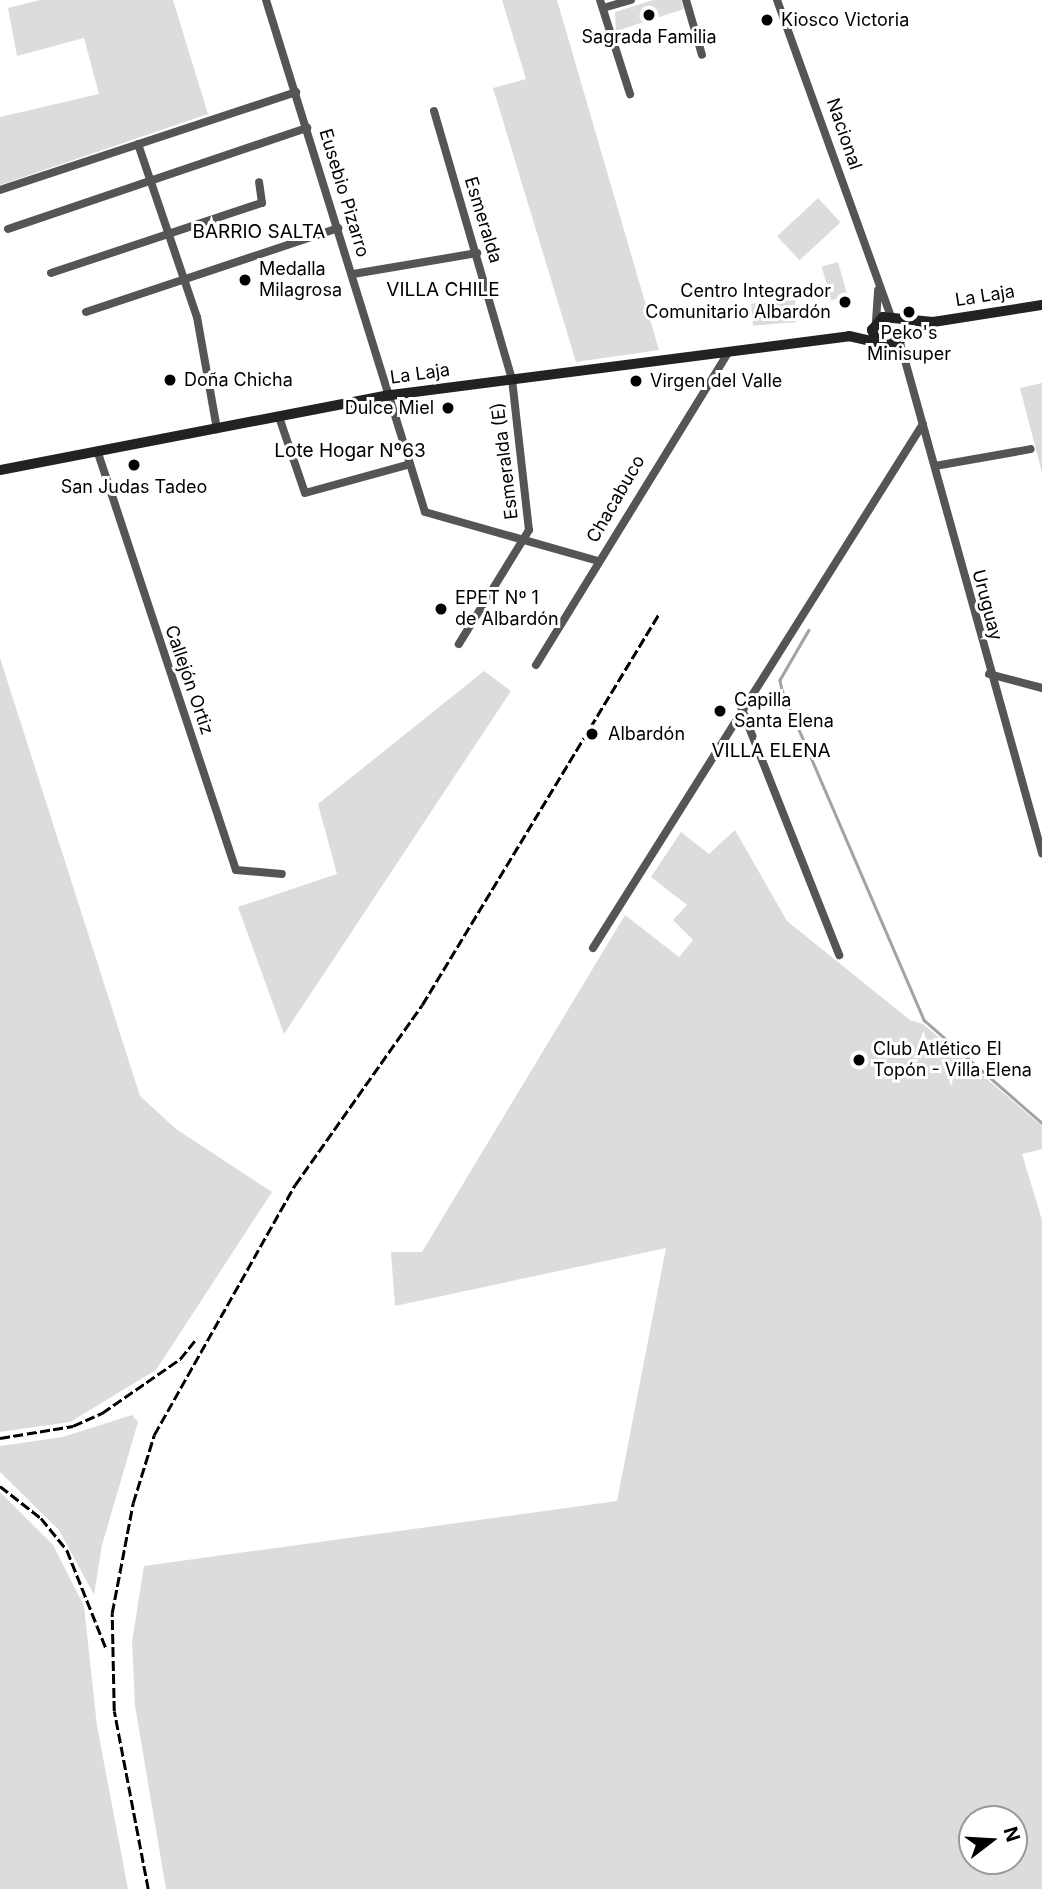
<!DOCTYPE html>
<html>
<head>
<meta charset="utf-8">
<style>
	body { margin:0 }
	#map { position:relative; width:1042px; height:1889px; overflow:hidden; background:#fff; font-family:Inter,sans-serif }
	div>[style] { position:absolute }
	[style*='--x'] { left:calc(var(--x)*1px); top:calc(var(--y)*1px); width:calc(var(--w)*1px); rotate:calc(var(--a)*1deg) }
	.green>* { inset:0; background:#dcdcdc; transform-origin:0 0 }
	.stream>* { height:2.5px; margin:-1.25px; padding:0 1.25px; transform-origin:1.25px; border-radius:1.25px; background:#a3a3a3 }
	.minor>* { height:8px; margin:-4px; padding:0 4px; transform-origin:4px; border-radius:4px; background:#555 }
	.secondary>* { height:10px; margin:-5px; padding:0 5px; transform-origin:5px; border-radius:5px; background:#222 }
	.rail>* { height:2.5px; margin-top:-1.25px; transform-origin:0; background:repeating-linear-gradient(90deg,#000 0 10px,transparent 0 13.5px) }
	.dots>* { width:19px; height:19px; translate:-50% -50%; box-sizing:border-box; border:4px solid #fff; border-radius:50% }
	span { translate:-50% -50%; white-space:nowrap; text-align:center; line-height:1.15; -webkit-text-stroke:6px #fff; paint-order:stroke }
	.poi-label { font-size:18px; color:#000 }
	.left { translate:0 -50%; text-align:left }
	.right { translate:-100% -50%; text-align:right }
	.street-label { font-size:18px; color:#000 }
	.neighbourhood-label { font-size:19px; color:#000 }
	.north { position:absolute; left:958px; top:1805px; width:70px; height:70px; box-sizing:border-box; background:#fff; border:2px solid #999; border-radius:50%; rotate:73deg; font-size:19px; font-weight:700; line-height:28px; text-align:center; color:#000 }
	.north::after { content:''; display:block; margin:auto; width:24px; height:32px; background:#000; clip-path:polygon(50% 0,100% 100%,50% 72%,0 100%) }
</style>
</head>
<body>
<div id="map">
	<div class="green">
		<div style="clip-path:polygon(40px 0,173px 0,208px 114px,0 185px,0 117px,99px 94px,84px 38px,17px 56px,8px 8px)"></div>
		<div style="clip-path:polygon(502px 0,557px 0,659px 350px,576px 362px,493px 88px,526px 79px)"></div>
		<div style="clip-path:polygon(653px 0,681px 0,684px 9px,616px 31px,615px 12px)"></div>
		<div style="left:818px;top:198px;width:33px;height:56px;rotate:47deg"></div>
		<div style="left:838px;top:262px;width:35px;height:17px;rotate:74deg"></div>
		<div style="left:795px;top:300px;width:22px;height:44px;rotate:85deg"></div>
		<div style="clip-path:polygon(1042px 383px,1042px 473px,1020px 388px)"></div>
		<div style="clip-path:polygon(0 658px,140px 1096px,176px 1129px,272px 1192px,156px 1370px,70px 1422px,0 1432px)"></div>
		<div style="clip-path:polygon(484px 671px,511px 691px,284px 1034px,238px 907px,337px 874px,318px 804px)"></div>
		<div style="clip-path:polygon(evenodd,735px 830px,787px 921px,910px 1020px,923px 1024px,1042px 1126px,1042px 1149px,1022px 1154px,1042px 1220px,1042px 1889px,166px 1889px,135px 1706px,132px 1642px,144px 1566px,617px 1501px,666px 1248px,395px 1306px,391px 1252px,422px 1252px,625px 915px,679px 957px,693px 940px,673px 920px,687px 905px,651px 877px,681px 832px,709px 854px,735px 830px,972px 1819px,1014px 1819px,1014px 1861px,972px 1861px,972px 1819px)"></div>
		<div style="clip-path:polygon(132px 1415px,138px 1422px,102px 1545px,94px 1595px,59px 1530px,0 1472px,0 1446px,63px 1437px)"></div>
		<div style="clip-path:polygon(0 1492px,53px 1545px,84px 1606px,97px 1726px,128px 1889px,0 1889px)"></div>
	</div>
	<div class="stream">
		<div style="--x:809;--y:630;--w:58;--a:120.1"></div>
		<div style="--x:780;--y:680;--w:10;--a:79"></div>
		<div style="--x:782;--y:690;--w:359;--a:66.7"></div>
		<div style="--x:924;--y:1020;--w:157;--a:41.1"></div>
	</div>
	<div class="minor">
		<div style="--x:266;--y:0;--w:536;--a:72.75"></div>
		<div style="--x:425;--y:512;--w:180;--a:15.8"></div>
		<div style="--x:600;--y:0;--w:99;--a:72.3"></div>
		<div style="--x:686;--y:0;--w:57;--a:73.8"></div>
		<div style="--x:777;--y:0;--w:337;--a:70.2"></div>
		<div style="--x:603;--y:8;--w:29;--a:-16"></div>
		<div style="--x:434;--y:111;--w:279;--a:73.8"></div>
		<div style="--x:512;--y:379;--w:152;--a:83.6"></div>
		<div style="--x:529;--y:530;--w:134;--a:121.6"></div>
		<div style="--x:138;--y:144;--w:183;--a:71.2"></div>
		<div style="--x:197;--y:317;--w:114;--a:79.9"></div>
		<div style="--x:0;--y:190;--w:312;--a:-18.3"></div>
		<div style="--x:8;--y:229;--w:316;--a:-18.7"></div>
		<div style="--x:51;--y:273;--w:222;--a:-18.4"></div>
		<div style="--x:262;--y:203;--w:21;--a:-98"></div>
		<div style="--x:353;--y:274;--w:126;--a:-9.6"></div>
		<div style="--x:86;--y:312;--w:266;--a:-18.4"></div>
		<div style="--x:876;--y:321;--w:31;--a:-86"></div>
		<div style="--x:899;--y:339;--w:534;--a:74.45"></div>
		<div style="--x:279;--y:417;--w:80;--a:71.1"></div>
		<div style="--x:305;--y:493;--w:109;--a:-15.4"></div>
		<div style="--x:98;--y:453;--w:439;--a:71.7"></div>
		<div style="--x:236;--y:870;--w:46;--a:5"></div>
		<div style="--x:935;--y:466;--w:97;--a:-10"></div>
		<div style="--x:536;--y:665;--w:366;--a:-58.4"></div>
		<div style="--x:989;--y:674;--w:55;--a:14.8"></div>
		<div style="--x:741;--y:707;--w:267;--a:68.4"></div>
		<div style="--x:593;--y:948;--w:619;--a:-57.8"></div>
	</div>
	<div class="secondary">
		<div style="--x:876;--y:341;--w:12;--a:-110"></div>
		<div style="--x:872;--y:330;--w:17;--a:-50"></div>
		<div style="--x:883;--y:317;--w:50;--a:5.7"></div>
		<div style="--x:933;--y:322;--w:110;--a:-8.9"></div>
		<div style="--x:0;--y:470;--w:398;--a:-10.9"></div>
		<div style="--x:391;--y:395;--w:462;--a:-7.3"></div>
		<div style="--x:849;--y:336;--w:41;--a:12.7"></div>
		<div style="--x:889;--y:345;--w:50;--a:-27.6"></div>
	</div>
	<div class="rail">
		<div style="--x:0;--y:1438;--w:74;--a:-9.3"></div>
		<div style="--x:73;--y:1426;--w:32;--a:-24"></div>
		<div style="--x:102;--y:1413;--w:95;--a:-34.7"></div>
		<div style="--x:180;--y:1359;--w:27;--a:-51"></div>
		<div style="--x:0;--y:1486;--w:52;--a:38"></div>
		<div style="--x:41;--y:1518;--w:41;--a:50.9"></div>
		<div style="--x:67;--y:1550;--w:105;--a:68.3"></div>
		<div style="--x:148;--y:1889;--w:181;--a:-100.8"></div>
		<div style="--x:114;--y:1711;--w:98;--a:-91.2"></div>
		<div style="--x:112;--y:1613;--w:112;--a:-79.2"></div>
		<div style="--x:133;--y:1503;--w:71;--a:-72.8"></div>
		<div style="--x:154;--y:1435;--w:287;--a:-60.6"></div>
		<div style="--x:295;--y:1185;--w:220;--a:-54.8"></div>
		<div style="--x:422;--y:1005;--w:458;--a:-58.8"></div>
	</div>
	<div class="dots">
		<div style="left:649px;top:15px;background:#000"></div>
		<div style="left:767px;top:20px;background:#000"></div>
		<div style="left:245px;top:280px;background:#000"></div>
		<div style="left:845px;top:302px;background:#000"></div>
		<div style="left:909px;top:312px;background:#000"></div>
		<div style="left:170px;top:380px;background:#000"></div>
		<div style="left:636px;top:381px;background:#000"></div>
		<div style="left:448px;top:408px;background:#000"></div>
		<div style="left:134px;top:465px;background:#000"></div>
		<div style="left:441px;top:609px;background:#000"></div>
		<div style="left:720px;top:711px;background:#000"></div>
		<div style="left:592px;top:734px;background:#000"></div>
		<div style="left:859px;top:1060px;background:#000"></div>
	</div>
	<div class="poi-label">
		<span class="left" style="left:781px;top:20px">Kiosco Victoria</span>
		<span style="left:649px;top:37px">Sagrada Familia</span>
		<span class="left" style="left:259px;top:280px">Medalla<br>Milagrosa</span>
		<span class="right" style="left:831px;top:302px">Centro Integrador<br>Comunitario Albardón</span>
		<span style="left:909px;top:344px">Peko's<br>Minisuper</span>
		<span class="left" style="left:184px;top:380px">Doña Chicha</span>
		<span class="left" style="left:650px;top:381px">Virgen del Valle</span>
		<span class="right" style="left:434px;top:408px">Dulce Miel</span>
		<span style="left:134px;top:487px">San Judas Tadeo</span>
		<span class="left" style="left:455px;top:609px">EPET Nº 1<br>de Albardón</span>
		<span class="left" style="left:734px;top:711px">Capilla<br>Santa Elena</span>
		<span class="left" style="left:608px;top:734px">Albardón</span>
		<span class="left" style="left:873px;top:1060px">Club Atlético El<br>Topón - Villa Elena</span>
	</div>
	<div class="street-label">
		<span style="left:844px;top:134px;rotate:71deg">Nacional</span>
		<span style="left:344px;top:193px;rotate:73deg">Eusebio Pizarro</span>
		<span style="left:483px;top:220px;rotate:73deg">Esmeralda</span>
		<span style="left:985px;top:296px;rotate:-9deg">La Laja</span>
		<span style="left:420px;top:374px;rotate:-8deg">La Laja</span>
		<span style="left:505px;top:461px;rotate:-97deg">Esmeralda (E)</span>
		<span style="left:616px;top:499px;rotate:-60deg">Chacabuco</span>
		<span style="left:987px;top:605px;rotate:75deg">Uruguay</span>
		<span style="left:189px;top:680px;rotate:71deg">Callejón Ortiz</span>
	</div>
	<div class="neighbourhood-label">
		<span style="left:259px;top:232px">BARRIO SALTA</span>
		<span style="left:443px;top:290px">VILLA CHILE</span>
		<span style="left:350px;top:451px">Lote Hogar Nº63</span>
		<span style="left:771px;top:751px">VILLA ELENA</span>
	</div>
	<div class="north">N</div>
</div>
</body>
</html>
